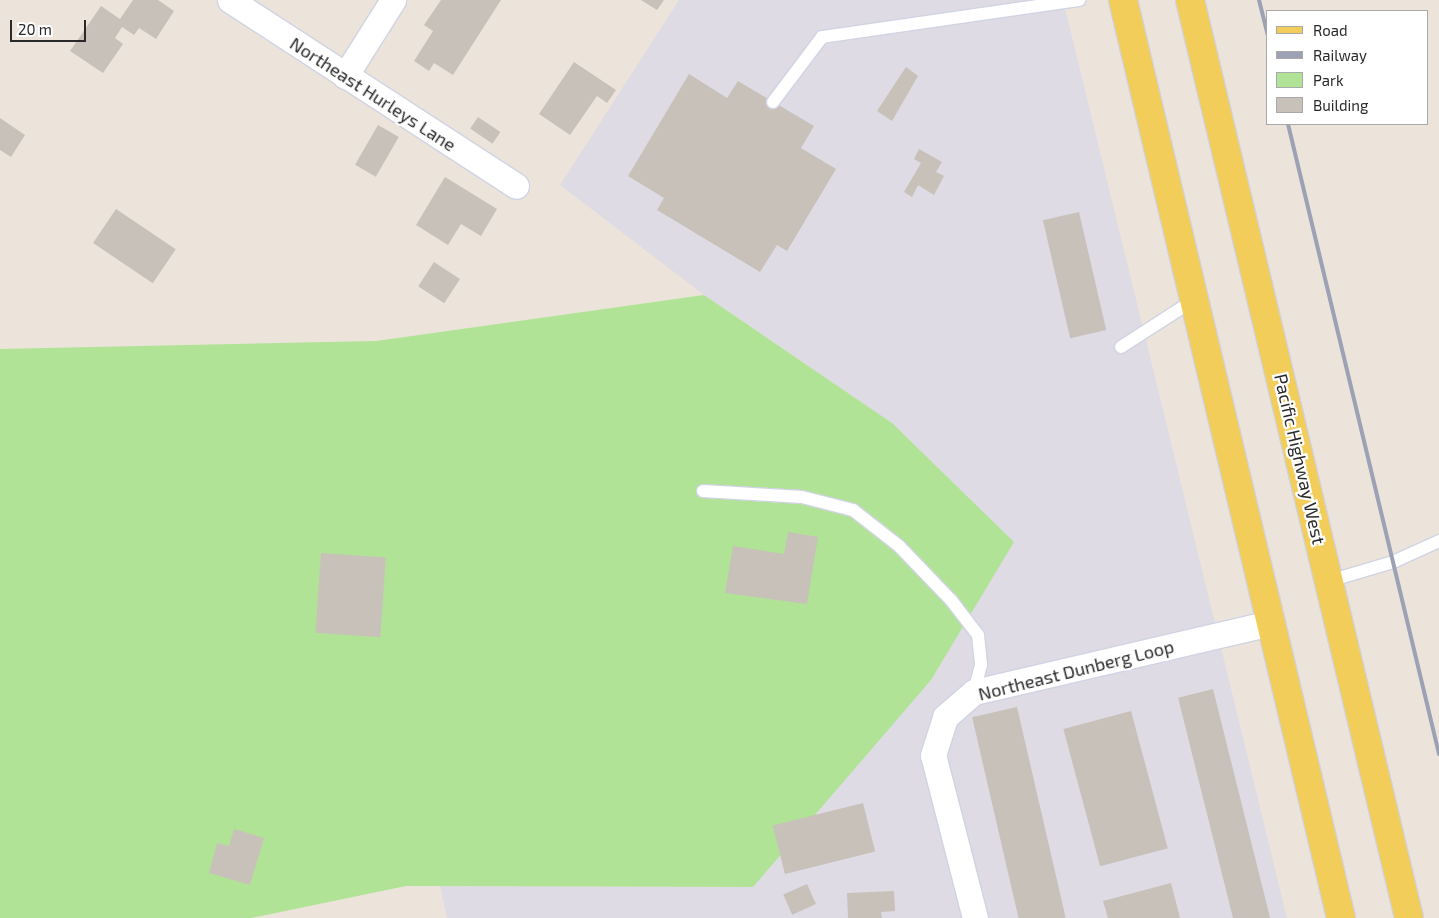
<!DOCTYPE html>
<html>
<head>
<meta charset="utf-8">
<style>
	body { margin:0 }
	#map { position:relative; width:1439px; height:918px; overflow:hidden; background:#ece4db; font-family:"Exo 2",sans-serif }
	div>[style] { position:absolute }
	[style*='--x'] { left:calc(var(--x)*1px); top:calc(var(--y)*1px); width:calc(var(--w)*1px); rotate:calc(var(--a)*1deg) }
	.industrial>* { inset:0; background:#dedbe4 }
	.green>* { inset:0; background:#b1e396 }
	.building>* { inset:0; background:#c7c1ba; transform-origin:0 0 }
	.roads { filter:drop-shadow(1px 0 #d0d3e2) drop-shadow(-1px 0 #d0d3e2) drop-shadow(0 1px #d0d3e2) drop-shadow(0 -1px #d0d3e2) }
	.service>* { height:12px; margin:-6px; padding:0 6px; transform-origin:6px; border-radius:6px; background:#fff }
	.minor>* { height:25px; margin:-12.5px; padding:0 12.5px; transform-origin:12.5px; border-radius:12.5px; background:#fff }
	.primary>* { height:28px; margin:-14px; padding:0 14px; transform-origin:14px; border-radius:14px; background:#f2cd5a }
	.rail>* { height:4px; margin:-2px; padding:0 2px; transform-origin:2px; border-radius:2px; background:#9da1b4 }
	span { translate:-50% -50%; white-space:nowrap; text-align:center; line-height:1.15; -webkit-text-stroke:4.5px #fff; paint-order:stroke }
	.street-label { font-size:18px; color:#292929 }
	.legend { position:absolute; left:1266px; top:10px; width:162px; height:115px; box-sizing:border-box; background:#fff; border:1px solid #a9a9a9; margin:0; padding:6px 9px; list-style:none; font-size:15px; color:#292929 }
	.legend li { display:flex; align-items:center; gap:10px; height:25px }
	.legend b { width:25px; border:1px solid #a9a9a9 }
	.scale { position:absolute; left:10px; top:20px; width:76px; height:22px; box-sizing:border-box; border:2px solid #292929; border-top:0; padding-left:6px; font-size:15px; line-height:18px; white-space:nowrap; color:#292929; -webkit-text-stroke:4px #fff; paint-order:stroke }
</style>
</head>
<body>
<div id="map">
	<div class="industrial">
		<div style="clip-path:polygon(679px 0,1063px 0,1287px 918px,447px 918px,440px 886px,753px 887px,892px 423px,704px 295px,560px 185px)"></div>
	</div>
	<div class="green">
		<div style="clip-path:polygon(704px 295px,892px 423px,1014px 542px,931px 680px,753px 887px,406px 886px,251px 918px,0 918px,0 349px,376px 341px)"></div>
	</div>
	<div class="building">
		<div style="clip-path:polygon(133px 0,158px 0,174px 11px,156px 39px,139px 28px,134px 35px,122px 27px,115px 38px,123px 44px,103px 73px,70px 51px,101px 6px,120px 19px)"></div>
		<div style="clip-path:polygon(441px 0,501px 0,453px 75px,434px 63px,429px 71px,414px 61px,433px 31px,424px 25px)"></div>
		<div style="clip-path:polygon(641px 0,664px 0,657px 10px)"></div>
		<div style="clip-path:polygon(574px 62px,616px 90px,607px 103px,597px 96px,570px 135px,539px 114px)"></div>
		<div style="clip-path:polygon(906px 67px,918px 76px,892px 121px,877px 111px)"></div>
		<div style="clip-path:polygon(689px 74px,727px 98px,738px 81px,814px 126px,801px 148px,836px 169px,787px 251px,777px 245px,760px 272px,657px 210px,664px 198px,628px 176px)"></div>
		<div style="left:478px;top:117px;width:27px;height:14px;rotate:34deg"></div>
		<div style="clip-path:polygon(0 118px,25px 135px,11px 157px,0 150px)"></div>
		<div style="left:378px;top:125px;width:24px;height:46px;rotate:30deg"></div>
		<div style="clip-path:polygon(919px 149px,942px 162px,936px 172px,944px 176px,934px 195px,918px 185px,912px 197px,904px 192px,921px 163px,914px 159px)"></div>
		<div style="clip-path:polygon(445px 177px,497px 209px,481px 236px,461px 224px,448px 245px,416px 225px)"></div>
		<div style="left:116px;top:209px;width:72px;height:41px;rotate:34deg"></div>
		<div style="left:1079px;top:212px;width:121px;height:37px;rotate:77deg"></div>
		<div style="left:434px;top:262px;width:31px;height:29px;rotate:33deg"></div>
		<div style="clip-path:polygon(788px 532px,818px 537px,807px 604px,725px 593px,733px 546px,784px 554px)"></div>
		<div style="left:321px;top:553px;width:65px;height:80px;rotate:4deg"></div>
		<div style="left:1213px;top:689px;width:236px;height:36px;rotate:76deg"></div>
		<div style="left:1017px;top:707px;width:216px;height:46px;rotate:77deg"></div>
		<div style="left:1131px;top:711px;width:142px;height:70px;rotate:75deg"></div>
		<div style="left:863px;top:803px;width:50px;height:93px;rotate:76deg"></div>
		<div style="clip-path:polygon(234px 829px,264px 838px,250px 885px,209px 873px,217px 843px,229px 846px)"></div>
		<div style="clip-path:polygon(1171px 883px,1180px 918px,1108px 918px,1103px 901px)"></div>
		<div style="left:807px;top:884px;width:22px;height:26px;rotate:66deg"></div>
		<div style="clip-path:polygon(894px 891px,895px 911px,881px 912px,882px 918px,848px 918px,847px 893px)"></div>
	</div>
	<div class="roads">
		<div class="service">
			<div style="--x:773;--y:102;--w:81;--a:-53"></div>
			<div style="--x:822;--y:37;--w:260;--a:-8.2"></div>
			<div style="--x:1121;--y:347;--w:87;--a:-32.8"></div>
			<div style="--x:703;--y:491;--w:99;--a:3.5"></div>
			<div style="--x:802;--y:497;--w:53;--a:14.3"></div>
			<div style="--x:853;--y:510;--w:58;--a:38"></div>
			<div style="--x:899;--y:546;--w:75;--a:46.1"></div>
			<div style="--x:951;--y:600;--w:44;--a:52.4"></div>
			<div style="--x:978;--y:635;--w:30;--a:84"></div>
			<div style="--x:981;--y:665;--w:28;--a:105"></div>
			<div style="--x:1329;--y:581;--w:67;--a:-16.5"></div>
			<div style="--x:1393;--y:562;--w:51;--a:-24.5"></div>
		</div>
		<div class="minor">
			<div style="--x:230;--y:0;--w:341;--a:33"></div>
			<div style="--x:345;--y:76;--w:90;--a:-57.7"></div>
			<div style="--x:975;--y:918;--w:168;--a:-104.4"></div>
			<div style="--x:933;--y:755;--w:40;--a:-72"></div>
			<div style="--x:945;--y:717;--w:38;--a:-41"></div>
			<div style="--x:974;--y:692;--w:305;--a:-13.1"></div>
		</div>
		<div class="primary">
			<div style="--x:1123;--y:0;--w:944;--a:76.64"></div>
			<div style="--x:1190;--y:0;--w:944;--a:76.58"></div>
		</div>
	</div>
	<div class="rail">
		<div style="--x:1259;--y:0;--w:38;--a:76"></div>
		<div style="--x:1288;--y:124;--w:648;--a:76.52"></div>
	</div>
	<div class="street-label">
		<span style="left:373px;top:94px;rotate:33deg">Northeast Hurleys Lane</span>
		<span style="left:1300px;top:459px;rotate:77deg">Pacific Highway West</span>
		<span style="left:1076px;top:670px;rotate:-14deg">Northeast Dunberg Loop</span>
	</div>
	<ul class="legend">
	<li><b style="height:6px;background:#f2cd5a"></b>Road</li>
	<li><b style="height:6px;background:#9da1b4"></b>Railway</li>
	<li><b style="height:14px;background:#b1e396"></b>Park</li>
	<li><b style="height:14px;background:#c7c1ba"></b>Building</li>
	</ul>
	<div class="scale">20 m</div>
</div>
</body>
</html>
